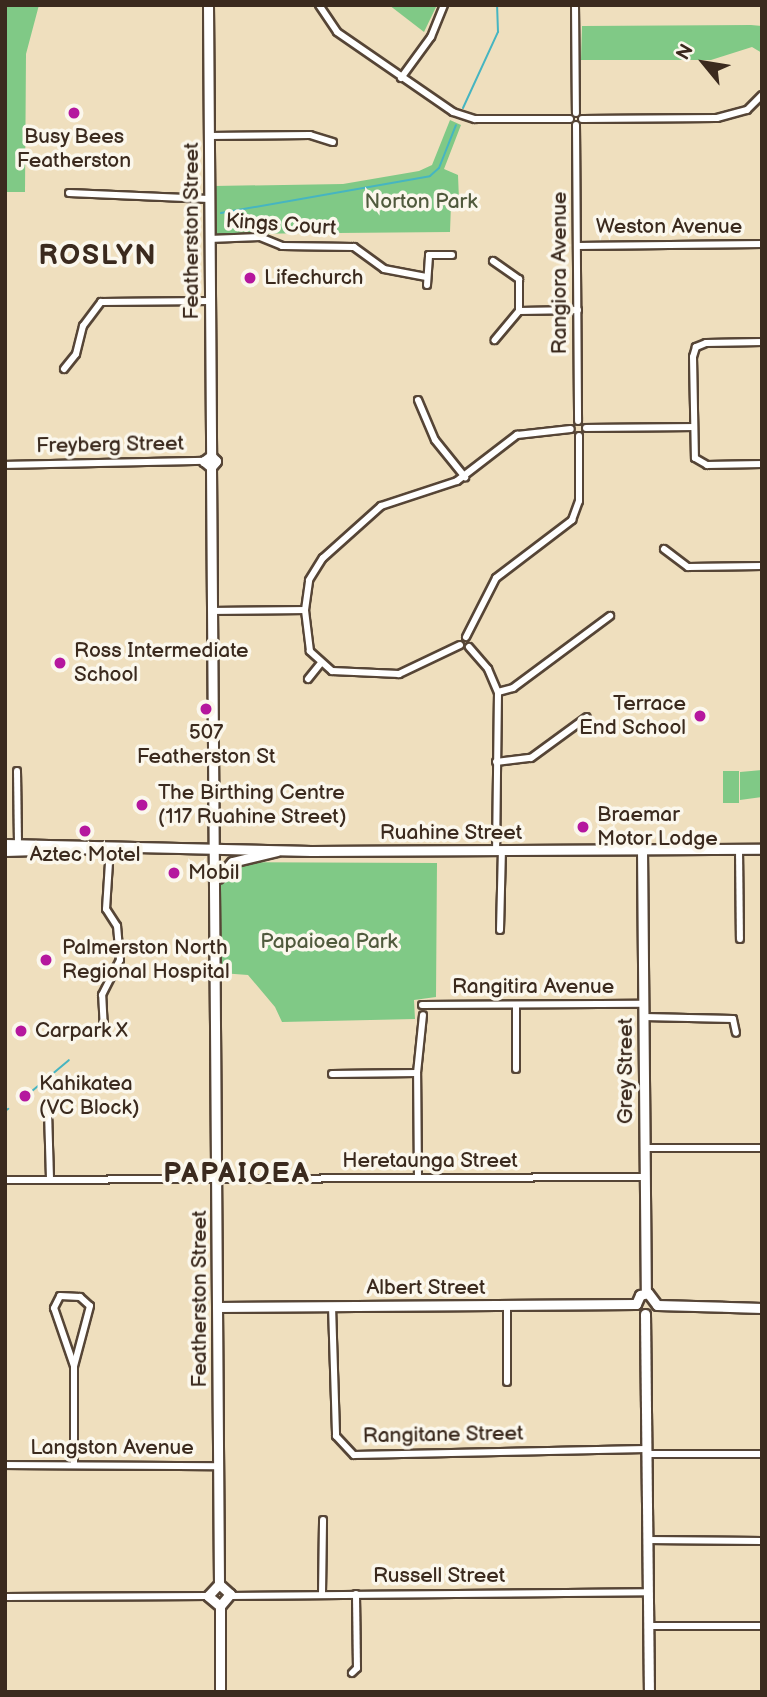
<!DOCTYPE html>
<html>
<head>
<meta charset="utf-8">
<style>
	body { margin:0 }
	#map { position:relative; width:767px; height:1697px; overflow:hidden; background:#efdfbe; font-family:"Balsamiq Sans",sans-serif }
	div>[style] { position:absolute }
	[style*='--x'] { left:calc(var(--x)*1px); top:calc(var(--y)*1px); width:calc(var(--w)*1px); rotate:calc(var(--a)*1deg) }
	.green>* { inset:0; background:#80c986; transform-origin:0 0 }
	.stream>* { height:2px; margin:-1px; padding:0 1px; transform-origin:1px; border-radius:1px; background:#46b5c1 }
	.roads { filter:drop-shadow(2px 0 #564536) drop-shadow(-2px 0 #564536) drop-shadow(0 2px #564536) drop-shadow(0 -2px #564536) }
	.street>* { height:6px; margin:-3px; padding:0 3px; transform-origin:3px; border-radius:3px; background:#fff }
	.secondary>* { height:9px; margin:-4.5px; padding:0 4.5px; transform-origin:4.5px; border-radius:4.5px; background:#fff }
	.dots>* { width:19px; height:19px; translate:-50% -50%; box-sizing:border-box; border:4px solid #fbf7ec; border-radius:50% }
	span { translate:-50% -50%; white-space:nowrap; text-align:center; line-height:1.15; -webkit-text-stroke:7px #fbf7ec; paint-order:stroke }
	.poi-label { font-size:21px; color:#3b2a1e }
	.left { translate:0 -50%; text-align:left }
	.right { translate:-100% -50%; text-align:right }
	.park-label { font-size:21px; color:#505a3d }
	.street-label { font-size:21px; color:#3b2a1e }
	.district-label { font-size:28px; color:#3b2a1e; font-weight:700; letter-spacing:2px }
	.frame { position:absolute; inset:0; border:7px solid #3b2a1e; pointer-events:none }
	.north { position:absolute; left:669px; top:28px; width:70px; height:70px; -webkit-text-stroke:5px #fbf7ec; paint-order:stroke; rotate:300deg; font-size:19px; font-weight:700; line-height:28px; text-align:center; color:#3b2a1e }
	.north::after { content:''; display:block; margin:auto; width:24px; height:32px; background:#3b2a1e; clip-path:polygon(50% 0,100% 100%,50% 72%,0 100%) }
</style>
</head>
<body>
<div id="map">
	<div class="green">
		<div style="clip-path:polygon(5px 5px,39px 5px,26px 54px,25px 192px,5px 192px)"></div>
		<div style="clip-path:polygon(389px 5px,437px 5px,424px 32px)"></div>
		<div style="clip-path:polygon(751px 25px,762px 26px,762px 53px,752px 47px,711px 60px,581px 60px,582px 26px)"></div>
		<div style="clip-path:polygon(450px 120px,461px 125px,444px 169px,458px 175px,459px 200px,451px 204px,450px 232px,214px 234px,214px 186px,343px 184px,419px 171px,432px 165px)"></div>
		<div style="clip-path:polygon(762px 770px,762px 797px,740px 800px,740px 772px)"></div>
		<div style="left:723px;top:771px;width:16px;height:32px"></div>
		<div style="clip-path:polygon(220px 862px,437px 863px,436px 997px,414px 1000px,415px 1019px,282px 1022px,275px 1007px,248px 975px,221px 973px)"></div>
	</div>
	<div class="stream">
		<div style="--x:463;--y:108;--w:84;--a:-65.3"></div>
		<div style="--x:498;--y:32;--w:27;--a:-92"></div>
		<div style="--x:221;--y:213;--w:212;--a:-10"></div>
		<div style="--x:430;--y:176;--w:12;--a:-42"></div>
		<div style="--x:439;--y:168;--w:46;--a:-68.4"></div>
		<div style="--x:32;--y:1091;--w:48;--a:-40"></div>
		<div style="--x:5;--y:1111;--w:4;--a:-34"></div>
	</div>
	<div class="roads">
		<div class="street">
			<div style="--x:319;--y:5;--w:32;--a:56"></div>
			<div style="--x:337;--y:32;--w:141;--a:34.6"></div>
			<div style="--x:453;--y:112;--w:23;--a:18"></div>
			<div style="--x:475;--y:119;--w:95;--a:0"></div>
			<div style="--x:575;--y:5;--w:108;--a:89.5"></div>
			<div style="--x:401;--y:78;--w:51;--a:-53.8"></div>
			<div style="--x:431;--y:37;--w:35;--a:-68"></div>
			<div style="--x:582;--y:119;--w:135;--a:-0.4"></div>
			<div style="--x:717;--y:118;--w:31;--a:-15"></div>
			<div style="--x:747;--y:110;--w:21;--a:-45"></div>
			<div style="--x:576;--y:125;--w:296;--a:89.6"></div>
			<div style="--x:209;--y:136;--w:101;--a:-0.6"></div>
			<div style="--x:310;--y:135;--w:24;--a:17"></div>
			<div style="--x:69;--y:193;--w:140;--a:2.5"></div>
			<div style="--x:209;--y:239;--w:51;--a:-2.2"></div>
			<div style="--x:260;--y:237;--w:24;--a:22"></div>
			<div style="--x:282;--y:246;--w:72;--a:0.8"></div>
			<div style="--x:354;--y:247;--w:37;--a:36"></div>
			<div style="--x:384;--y:269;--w:43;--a:10.8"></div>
			<div style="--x:577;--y:246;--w:185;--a:-0.6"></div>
			<div style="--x:493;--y:261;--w:32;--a:35"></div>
			<div style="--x:519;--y:279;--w:32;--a:90"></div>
			<div style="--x:519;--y:311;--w:38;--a:130"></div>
			<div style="--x:427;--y:285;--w:30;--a:-86"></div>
			<div style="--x:429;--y:255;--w:23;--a:0"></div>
			<div style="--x:519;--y:311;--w:59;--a:-1"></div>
			<div style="--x:762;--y:342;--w:56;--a:179"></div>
			<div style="--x:706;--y:343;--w:11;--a:158"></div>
			<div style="--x:696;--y:347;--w:10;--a:107"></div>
			<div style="--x:693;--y:357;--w:101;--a:88.9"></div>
			<div style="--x:695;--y:458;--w:14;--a:30"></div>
			<div style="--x:707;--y:465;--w:55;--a:-1"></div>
			<div style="--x:64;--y:369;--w:19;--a:-51"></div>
			<div style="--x:76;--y:354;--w:29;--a:-76"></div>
			<div style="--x:83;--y:326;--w:30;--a:-53"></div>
			<div style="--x:101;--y:302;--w:109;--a:-0.5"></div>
			<div style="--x:418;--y:400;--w:43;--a:67"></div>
			<div style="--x:435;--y:440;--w:48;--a:51"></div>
			<div style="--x:586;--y:428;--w:108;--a:-0.5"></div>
			<div style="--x:5;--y:465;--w:199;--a:-1.2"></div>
			<div style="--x:664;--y:549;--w:30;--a:37"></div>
			<div style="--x:688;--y:567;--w:74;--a:-0.8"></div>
			<div style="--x:212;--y:611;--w:93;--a:-0.6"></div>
			<div style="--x:466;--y:637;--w:66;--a:-63"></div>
			<div style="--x:496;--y:578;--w:96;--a:-37.3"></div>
			<div style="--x:572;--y:520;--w:20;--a:-70"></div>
			<div style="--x:579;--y:501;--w:65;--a:-90"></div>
			<div style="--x:460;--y:645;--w:68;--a:154.6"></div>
			<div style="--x:399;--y:674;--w:67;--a:-177.4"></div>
			<div style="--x:332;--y:671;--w:30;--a:-138"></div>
			<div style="--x:310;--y:651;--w:41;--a:-97"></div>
			<div style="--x:305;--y:610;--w:30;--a:-82"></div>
			<div style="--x:309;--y:580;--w:26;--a:-58"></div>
			<div style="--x:323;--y:558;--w:78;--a:-41.9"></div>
			<div style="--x:381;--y:506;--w:80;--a:-18.2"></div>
			<div style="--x:457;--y:481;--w:76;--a:-37.5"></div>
			<div style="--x:517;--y:435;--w:54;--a:-6.3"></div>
			<div style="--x:469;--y:647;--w:29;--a:49"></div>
			<div style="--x:488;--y:669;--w:25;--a:67"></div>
			<div style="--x:498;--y:692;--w:158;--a:90.7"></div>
			<div style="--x:308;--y:679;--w:21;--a:-51"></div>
			<div style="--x:498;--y:692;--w:16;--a:-15"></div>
			<div style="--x:513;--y:688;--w:121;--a:-36.6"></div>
			<div style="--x:496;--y:762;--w:35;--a:-7"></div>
			<div style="--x:531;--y:758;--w:69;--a:-36.2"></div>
			<div style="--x:17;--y:771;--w:73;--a:89.2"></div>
			<div style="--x:739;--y:849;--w:90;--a:89.4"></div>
			<div style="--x:500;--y:930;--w:80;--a:-88.6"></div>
			<div style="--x:422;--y:1005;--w:222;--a:-0.3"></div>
			<div style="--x:644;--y:1017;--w:89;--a:1.3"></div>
			<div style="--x:733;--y:1019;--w:14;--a:78"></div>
			<div style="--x:94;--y:1031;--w:10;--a:-6"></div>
			<div style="--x:104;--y:1030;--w:35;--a:-93"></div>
			<div style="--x:102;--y:995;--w:39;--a:-63"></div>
			<div style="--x:120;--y:960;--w:34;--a:-95"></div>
			<div style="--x:117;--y:926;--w:20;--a:-123"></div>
			<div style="--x:106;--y:909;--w:62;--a:-86.3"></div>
			<div style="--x:516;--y:1069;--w:64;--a:-90"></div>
			<div style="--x:332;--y:1074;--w:85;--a:-0.7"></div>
			<div style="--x:48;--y:1111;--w:69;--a:88.3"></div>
			<div style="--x:644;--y:1148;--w:118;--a:0"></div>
			<div style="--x:418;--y:1178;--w:105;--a:-90.5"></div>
			<div style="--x:417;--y:1073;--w:58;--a:-84.1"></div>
			<div style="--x:5;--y:1180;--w:640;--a:-0.27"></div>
			<div style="--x:332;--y:1306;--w:130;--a:88.2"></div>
			<div style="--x:336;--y:1436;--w:26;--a:47"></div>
			<div style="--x:354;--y:1455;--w:292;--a:-1.2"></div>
			<div style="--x:507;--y:1306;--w:76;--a:90"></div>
			<div style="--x:646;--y:1454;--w:116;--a:0"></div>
			<div style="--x:5;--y:1465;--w:213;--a:0.3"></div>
			<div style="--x:74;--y:1465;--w:99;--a:-90"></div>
			<div style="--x:74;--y:1366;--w:61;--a:-109"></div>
			<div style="--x:54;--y:1308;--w:13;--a:-63"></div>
			<div style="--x:60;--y:1296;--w:20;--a:3"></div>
			<div style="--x:80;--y:1297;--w:13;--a:42"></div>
			<div style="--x:90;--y:1306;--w:62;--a:104.9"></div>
			<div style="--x:647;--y:1540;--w:115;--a:0.5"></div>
			<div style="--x:322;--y:1594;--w:74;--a:-89.2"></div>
			<div style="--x:230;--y:1596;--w:418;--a:-0.5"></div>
			<div style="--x:5;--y:1597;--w:203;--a:-0.3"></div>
			<div style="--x:648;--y:1626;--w:114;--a:0"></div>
			<div style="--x:352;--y:1673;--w:7;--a:-45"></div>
			<div style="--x:357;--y:1668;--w:74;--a:-90.8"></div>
		</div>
		<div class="secondary">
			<div style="--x:208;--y:5;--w:451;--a:89.6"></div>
			<div style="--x:211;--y:456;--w:7;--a:45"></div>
			<div style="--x:216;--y:461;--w:8;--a:130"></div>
			<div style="--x:211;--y:467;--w:1117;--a:89.59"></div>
			<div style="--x:211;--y:456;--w:9;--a:144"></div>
			<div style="--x:204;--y:461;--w:9;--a:41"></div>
			<div style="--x:5;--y:844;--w:306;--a:1.3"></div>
			<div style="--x:311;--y:851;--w:451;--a:-0.3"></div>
			<div style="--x:642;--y:849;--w:444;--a:89.5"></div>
			<div style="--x:5;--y:851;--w:92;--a:-1.9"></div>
			<div style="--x:218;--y:878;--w:21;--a:-49"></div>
			<div style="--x:232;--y:862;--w:46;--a:-13.7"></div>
			<div style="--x:636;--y:1304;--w:10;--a:-66"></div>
			<div style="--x:640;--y:1295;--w:8;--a:-14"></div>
			<div style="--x:648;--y:1293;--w:15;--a:53"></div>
			<div style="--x:657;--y:1305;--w:105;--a:1.6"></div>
			<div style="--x:217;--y:1307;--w:419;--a:-0.4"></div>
			<div style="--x:645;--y:1314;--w:378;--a:89.4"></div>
			<div style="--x:219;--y:1584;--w:16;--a:133"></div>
			<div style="--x:208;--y:1596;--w:16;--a:40"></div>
			<div style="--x:219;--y:1584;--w:15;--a:42"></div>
			<div style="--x:230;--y:1594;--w:16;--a:130"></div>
			<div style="--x:220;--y:1606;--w:86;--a:90"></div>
		</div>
	</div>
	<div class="dots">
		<div style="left:74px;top:113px;background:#b5179e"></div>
		<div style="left:250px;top:278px;background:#b5179e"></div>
		<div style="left:60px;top:663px;background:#b5179e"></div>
		<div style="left:206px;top:709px;background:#b5179e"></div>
		<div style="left:700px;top:716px;background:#b5179e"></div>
		<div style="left:142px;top:805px;background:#b5179e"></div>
		<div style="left:583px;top:827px;background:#b5179e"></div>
		<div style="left:85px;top:831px;background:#b5179e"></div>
		<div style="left:174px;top:873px;background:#b5179e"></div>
		<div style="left:46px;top:960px;background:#b5179e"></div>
		<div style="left:21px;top:1031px;background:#b5179e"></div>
		<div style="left:25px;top:1096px;background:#b5179e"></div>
	</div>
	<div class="poi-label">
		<span style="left:74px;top:149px">Busy Bees<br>Featherston</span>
		<span class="left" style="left:264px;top:278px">Lifechurch</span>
		<span class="left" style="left:74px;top:663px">Ross Intermediate<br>School</span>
		<span class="right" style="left:686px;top:716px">Terrace<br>End School</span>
		<span style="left:206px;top:745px">507<br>Featherston St</span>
		<span class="left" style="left:158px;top:805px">The Birthing Centre<br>(117 Ruahine Street)</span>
		<span class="left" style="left:597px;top:827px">Braemar<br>Motor Lodge</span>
		<span style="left:85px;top:855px">Aztec Motel</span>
		<span class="left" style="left:188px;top:873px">Mobil</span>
		<span class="left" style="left:62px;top:960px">Palmerston North<br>Regional Hospital</span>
		<span class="left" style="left:35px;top:1031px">Carpark X</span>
		<span class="left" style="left:39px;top:1096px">Kahikatea<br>(VC Block)</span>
	</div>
	<div class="park-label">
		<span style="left:421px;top:202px">Norton Park</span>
		<span style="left:329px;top:942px">Papaioea Park</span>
	</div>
	<div class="street-label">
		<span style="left:281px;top:225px;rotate:4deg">Kings Court</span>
		<span style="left:669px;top:227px">Weston Avenue</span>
		<span style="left:192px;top:231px;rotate:-90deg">Featherston Street</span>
		<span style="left:560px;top:273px;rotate:-90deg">Rangiora Avenue</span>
		<span style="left:110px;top:445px;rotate:-1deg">Freyberg Street</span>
		<span style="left:451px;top:833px">Ruahine Street</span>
		<span style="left:533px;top:987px">Rangitira Avenue</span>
		<span style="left:626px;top:1071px;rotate:-90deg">Grey Street</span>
		<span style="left:430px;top:1161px">Heretaunga Street</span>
		<span style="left:426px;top:1288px">Albert Street</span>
		<span style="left:200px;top:1299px;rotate:-90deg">Featherston Street</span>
		<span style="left:443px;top:1435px;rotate:-1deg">Rangitane Street</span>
		<span style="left:112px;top:1448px">Langston Avenue</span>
		<span style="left:439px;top:1576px">Russell Street</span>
	</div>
	<div class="district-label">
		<span style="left:98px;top:256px">ROSLYN</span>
		<span style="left:237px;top:1174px">PAPAIOEA</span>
	</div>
	<div class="frame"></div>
	<div class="north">N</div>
</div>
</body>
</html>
